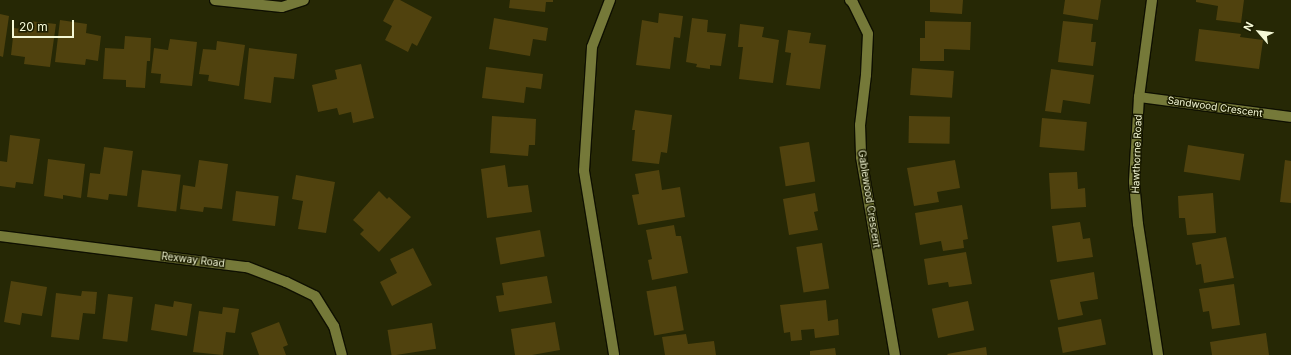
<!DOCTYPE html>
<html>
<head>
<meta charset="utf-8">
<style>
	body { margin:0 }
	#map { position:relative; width:1291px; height:355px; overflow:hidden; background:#262805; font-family:Inter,sans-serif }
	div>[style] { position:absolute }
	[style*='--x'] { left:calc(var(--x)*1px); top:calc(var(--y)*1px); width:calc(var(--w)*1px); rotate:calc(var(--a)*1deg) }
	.building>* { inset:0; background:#50420e; transform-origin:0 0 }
	.roads { filter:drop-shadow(1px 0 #0f1001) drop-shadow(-1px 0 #0f1001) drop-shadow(0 1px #0f1001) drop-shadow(0 -1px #0f1001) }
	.minor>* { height:10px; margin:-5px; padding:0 5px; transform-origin:5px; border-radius:5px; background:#757939 }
	.tertiary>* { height:10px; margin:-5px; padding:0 5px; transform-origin:5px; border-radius:5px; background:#757939 }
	span { translate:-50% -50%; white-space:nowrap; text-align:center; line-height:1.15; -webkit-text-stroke:3px #1d1e00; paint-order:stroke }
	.street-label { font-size:10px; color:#f4f8d6 }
	.north { position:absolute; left:1239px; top:12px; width:40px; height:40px; -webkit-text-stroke:3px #1d1e00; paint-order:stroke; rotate:298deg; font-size:11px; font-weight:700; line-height:16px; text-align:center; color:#f4f8d6 }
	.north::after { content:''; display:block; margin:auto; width:14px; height:18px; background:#f4f8d6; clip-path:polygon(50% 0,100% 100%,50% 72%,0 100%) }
	.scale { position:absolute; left:12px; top:20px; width:62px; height:18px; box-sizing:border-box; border:2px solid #f4f8d6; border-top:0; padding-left:5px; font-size:12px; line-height:14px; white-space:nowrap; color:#f4f8d6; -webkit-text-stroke:3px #1d1e00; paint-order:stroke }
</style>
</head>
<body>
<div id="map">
	<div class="building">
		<div style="clip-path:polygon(394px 0,400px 0,432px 17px,417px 46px,412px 43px,408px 52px,385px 40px,392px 26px,383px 21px)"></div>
		<div style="clip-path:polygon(510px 0,553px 0,553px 2px,546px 2px,545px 12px,509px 8px)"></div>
		<div style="clip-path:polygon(930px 0,963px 0,962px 14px,930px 12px)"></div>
		<div style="clip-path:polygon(1065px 0,1101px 0,1098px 20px,1063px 14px)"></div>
		<div style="clip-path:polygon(1196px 0,1244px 0,1241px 23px,1216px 20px,1218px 6px,1196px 2px)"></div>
		<div style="clip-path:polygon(659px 13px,683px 16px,680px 38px,674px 37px,670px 69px,636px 65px,642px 20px,658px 23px)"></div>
		<div style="clip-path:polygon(0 14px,9px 16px,3px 57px,0 56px)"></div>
		<div style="clip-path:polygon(494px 18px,548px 28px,546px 41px,533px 39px,530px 56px,489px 49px)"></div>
		<div style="clip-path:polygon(692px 18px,708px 20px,707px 32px,726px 34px,721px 66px,710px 65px,710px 69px,696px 67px,697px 64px,686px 62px)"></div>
		<div style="clip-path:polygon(60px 20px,87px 24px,86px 33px,101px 36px,98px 61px,86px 59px,85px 65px,55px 62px)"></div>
		<div style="clip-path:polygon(29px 21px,56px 24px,50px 67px,24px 64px,25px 57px,11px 55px,14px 28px,28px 30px)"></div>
		<div style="clip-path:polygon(925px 21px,971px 22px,970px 50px,944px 49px,944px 61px,920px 61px,920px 38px,925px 38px)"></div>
		<div style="clip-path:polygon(1063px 21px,1093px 24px,1091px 42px,1096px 42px,1093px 66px,1058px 62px)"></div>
		<div style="clip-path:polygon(740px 24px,764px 27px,762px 37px,779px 40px,773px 83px,739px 79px,743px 47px,738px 47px)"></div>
		<div style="clip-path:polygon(1199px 29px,1241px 34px,1240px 37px,1263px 40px,1259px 69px,1195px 61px)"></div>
		<div style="clip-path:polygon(788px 30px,811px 33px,809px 43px,826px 45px,820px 89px,786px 85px,791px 53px,785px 52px)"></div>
		<div style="clip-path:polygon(125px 36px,151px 38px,150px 61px,147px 61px,145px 88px,126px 87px,126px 80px,103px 79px,105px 48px,124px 49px)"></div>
		<div style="clip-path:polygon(170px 39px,197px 42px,192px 86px,160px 83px,161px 74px,151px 73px,154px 48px,168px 50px)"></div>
		<div style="clip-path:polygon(217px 41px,245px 45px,239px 86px,208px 81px,209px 75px,199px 74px,203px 49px,216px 50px)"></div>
		<div style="clip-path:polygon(249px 48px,297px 54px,294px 79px,274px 77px,271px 103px,244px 99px)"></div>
		<div style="clip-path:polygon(361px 64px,374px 118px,353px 123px,351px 112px,339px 115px,337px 108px,318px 112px,312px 85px,337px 79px,335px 70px)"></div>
		<div style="clip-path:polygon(486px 67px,543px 74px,541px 89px,526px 87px,524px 103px,482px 98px)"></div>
		<div style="left:912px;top:68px;width:42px;height:27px;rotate:4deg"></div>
		<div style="clip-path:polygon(1051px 69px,1094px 75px,1090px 104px,1063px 100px,1061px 113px,1045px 111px)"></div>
		<div style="clip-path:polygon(635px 110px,672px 115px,667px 153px,661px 152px,659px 164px,632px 161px,635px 130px,632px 130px)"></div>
		<div style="clip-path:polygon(492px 116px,536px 119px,535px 145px,529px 145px,528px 156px,490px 153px)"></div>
		<div style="left:909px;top:116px;width:41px;height:27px;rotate:1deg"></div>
		<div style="left:1042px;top:118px;width:45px;height:29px;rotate:5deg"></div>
		<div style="clip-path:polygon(10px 135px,40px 139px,33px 184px,16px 182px,15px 188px,0 186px,0 161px,7px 162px)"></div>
		<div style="left:809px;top:142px;width:40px;height:30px;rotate:81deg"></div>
		<div style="left:1188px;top:145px;width:57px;height:27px;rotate:9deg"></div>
		<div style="clip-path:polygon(104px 147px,133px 151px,127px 196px,109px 194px,108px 200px,87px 197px,90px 173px,100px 174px)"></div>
		<div style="clip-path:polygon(48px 159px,85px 164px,81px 198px,63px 195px,63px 199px,44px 196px)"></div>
		<div style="clip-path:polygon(199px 160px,228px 164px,222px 209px,204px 207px,203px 212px,180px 209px,183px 185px,195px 187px)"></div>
		<div style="clip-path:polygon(955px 160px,960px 188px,937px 192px,939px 202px,914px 206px,907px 168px)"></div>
		<div style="clip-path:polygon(1285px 160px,1291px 161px,1291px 203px,1280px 202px)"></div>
		<div style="clip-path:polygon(505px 165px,508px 187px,528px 185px,532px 212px,487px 218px,481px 169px)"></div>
		<div style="left:142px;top:170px;width:39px;height:37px;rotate:7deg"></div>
		<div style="clip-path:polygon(659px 170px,662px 190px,680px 187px,685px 217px,638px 225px,632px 195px,639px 194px,635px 174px)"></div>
		<div style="clip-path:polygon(1077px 172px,1078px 189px,1085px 188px,1086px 207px,1051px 209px,1049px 173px)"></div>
		<div style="clip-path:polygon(296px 175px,335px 182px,326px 233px,298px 229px,303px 201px,292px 199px)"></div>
		<div style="left:236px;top:191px;width:43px;height:30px;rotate:7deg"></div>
		<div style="clip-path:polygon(379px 191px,387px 199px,389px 197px,411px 217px,379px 252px,360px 234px,364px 230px,353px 220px)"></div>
		<div style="clip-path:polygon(815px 193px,818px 211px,814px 212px,818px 230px,789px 235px,783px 199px)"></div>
		<div style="clip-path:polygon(1213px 193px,1216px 233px,1187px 235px,1185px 218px,1179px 218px,1178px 196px)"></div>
		<div style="clip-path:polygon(962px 205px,968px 239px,963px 240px,964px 248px,943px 251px,941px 241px,920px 245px,915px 213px)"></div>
		<div style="clip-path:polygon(1080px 222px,1083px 239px,1090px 238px,1093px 257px,1057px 262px,1052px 226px)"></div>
		<div style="clip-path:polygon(674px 225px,676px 236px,681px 236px,688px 273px,652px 280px,648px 260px,652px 259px,646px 230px)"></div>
		<div style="left:540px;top:230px;width:27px;height:45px;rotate:80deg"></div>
		<div style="clip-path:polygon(1226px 237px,1234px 278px,1204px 283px,1201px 264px,1196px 265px,1192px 243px)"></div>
		<div style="left:822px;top:243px;width:46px;height:26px;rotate:81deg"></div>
		<div style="clip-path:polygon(413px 248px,432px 285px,392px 306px,380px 282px,397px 273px,390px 259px)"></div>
		<div style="clip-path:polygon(966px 252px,972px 284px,949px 287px,948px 282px,928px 285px,924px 259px)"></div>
		<div style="clip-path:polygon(1094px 272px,1098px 299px,1080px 302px,1083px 315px,1058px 320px,1050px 280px)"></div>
		<div style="clip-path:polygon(547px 276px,552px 303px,499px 312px,496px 296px,504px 295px,502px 283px)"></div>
		<div style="clip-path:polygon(11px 281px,47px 287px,42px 316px,22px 313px,20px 325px,4px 322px)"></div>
		<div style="clip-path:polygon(1234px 284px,1240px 325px,1212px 329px,1209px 311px,1203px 312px,1199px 289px)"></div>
		<div style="left:676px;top:286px;width:45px;height:30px;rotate:80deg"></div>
		<div style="clip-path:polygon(82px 291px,97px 292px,95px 314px,83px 313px,79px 340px,51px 337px,56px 293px,81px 296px)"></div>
		<div style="left:108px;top:294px;width:25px;height:45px;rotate:7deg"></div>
		<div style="clip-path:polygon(826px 300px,828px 321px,838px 319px,839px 335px,815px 338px,814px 329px,801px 330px,802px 340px,791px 341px,790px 332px,784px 333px,780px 305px)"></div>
		<div style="clip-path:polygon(174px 301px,192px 304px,187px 336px,151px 330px,155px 304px,173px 307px)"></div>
		<div style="left:968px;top:301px;width:30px;height:37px;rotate:78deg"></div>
		<div style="clip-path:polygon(223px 307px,239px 309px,235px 333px,226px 332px,223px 355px,193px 352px,199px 311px,222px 314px)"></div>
		<div style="left:1101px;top:319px;width:26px;height:44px;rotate:79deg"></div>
		<div style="clip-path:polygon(279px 322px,288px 345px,283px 347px,286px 355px,259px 355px,251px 333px)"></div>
		<div style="clip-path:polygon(555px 322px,560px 350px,532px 355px,515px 355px,511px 329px)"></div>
		<div style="left:432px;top:323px;width:26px;height:45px;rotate:81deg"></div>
		<div style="clip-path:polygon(1266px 333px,1269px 355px,1212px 355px,1210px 342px)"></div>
		<div style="clip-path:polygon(686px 334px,688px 344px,714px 341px,716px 355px,665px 355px,662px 337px)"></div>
		<div style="clip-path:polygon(986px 347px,987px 355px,948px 355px,947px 354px)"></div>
		<div style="clip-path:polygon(835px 348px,836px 355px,810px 355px,810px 351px)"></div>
	</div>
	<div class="roads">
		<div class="minor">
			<div style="--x:215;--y:0;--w:67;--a:6"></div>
			<div style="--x:282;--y:7;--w:23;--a:-18"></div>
			<div style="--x:610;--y:0;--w:50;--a:111"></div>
			<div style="--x:592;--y:47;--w:124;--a:93.7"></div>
			<div style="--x:584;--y:171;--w:186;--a:80.7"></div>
			<div style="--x:850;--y:0;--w:4;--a:45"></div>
			<div style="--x:853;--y:3;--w:34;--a:64"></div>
			<div style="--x:868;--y:34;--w:41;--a:92.8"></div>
			<div style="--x:866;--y:75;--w:50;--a:96.8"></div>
			<div style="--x:860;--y:125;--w:32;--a:88"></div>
			<div style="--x:861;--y:157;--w:201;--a:80.3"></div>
			<div style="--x:1139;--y:97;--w:153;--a:7.5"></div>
			<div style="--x:0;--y:236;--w:249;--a:7.2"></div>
			<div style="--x:247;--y:267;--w:42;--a:21"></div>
			<div style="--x:286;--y:282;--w:32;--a:26"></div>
			<div style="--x:315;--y:296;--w:36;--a:58"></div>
			<div style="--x:334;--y:326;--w:30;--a:75"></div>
		</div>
		<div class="tertiary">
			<div style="--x:1152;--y:0;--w:98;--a:97.6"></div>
			<div style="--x:1139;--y:97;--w:85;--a:93.4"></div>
			<div style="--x:1134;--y:182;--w:42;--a:84.6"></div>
			<div style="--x:1138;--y:224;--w:133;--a:81.3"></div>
		</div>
	</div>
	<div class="street-label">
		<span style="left:1215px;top:107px;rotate:8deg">Sandwood Crescent</span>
		<span style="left:1137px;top:154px;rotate:-88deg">Hawthorne Road</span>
		<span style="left:869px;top:199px;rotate:81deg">Gablewood Crescent</span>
		<span style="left:193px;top:260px;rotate:7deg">Rexway Road</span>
	</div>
	<div class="north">N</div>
	<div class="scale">20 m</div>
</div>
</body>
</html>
